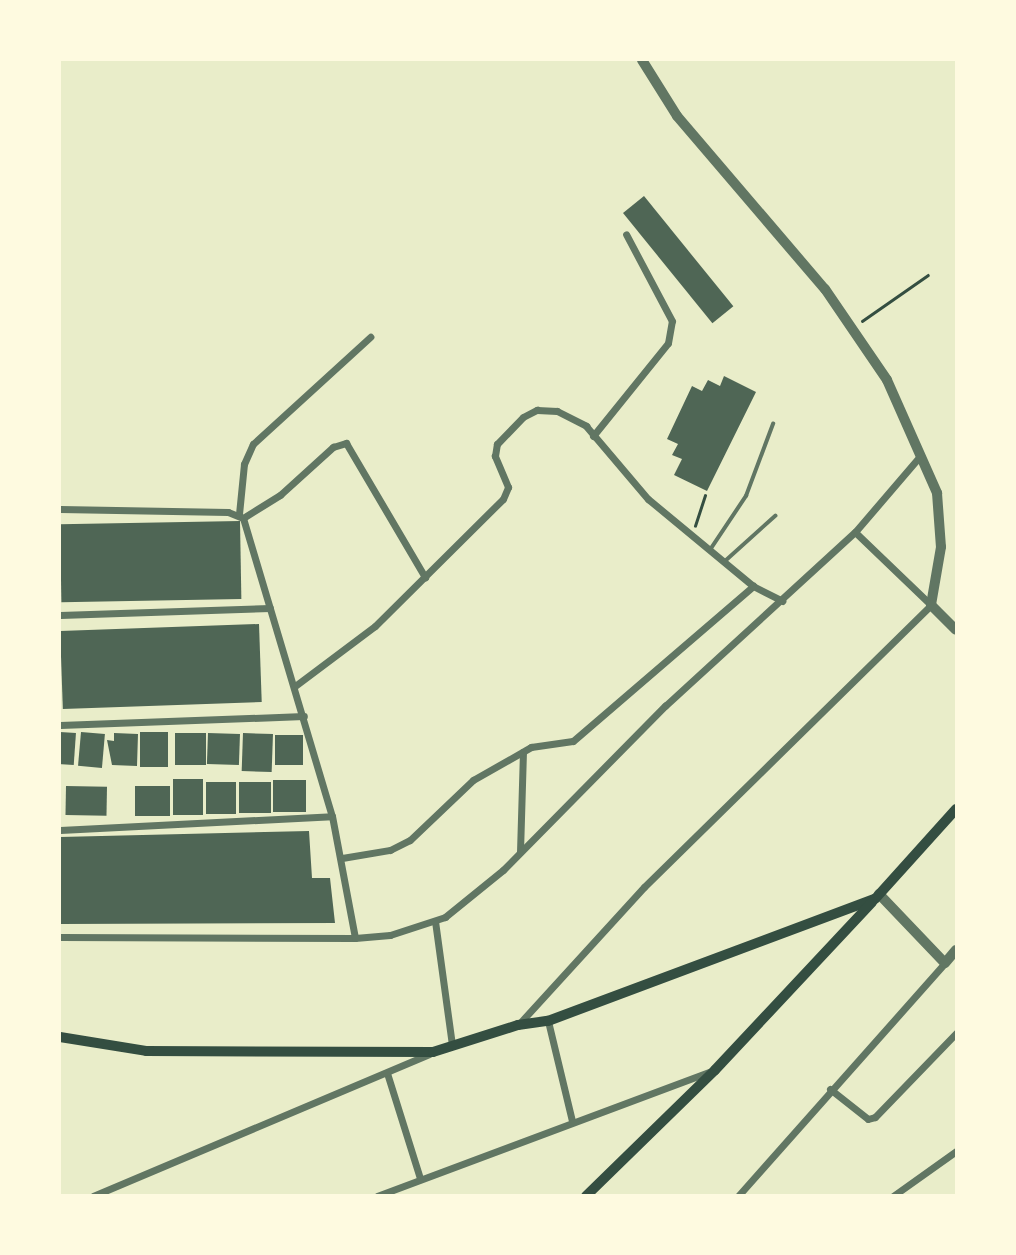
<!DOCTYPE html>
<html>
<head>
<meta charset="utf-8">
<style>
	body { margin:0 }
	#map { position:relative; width:1016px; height:1255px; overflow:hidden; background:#e9edc9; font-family:Arial,sans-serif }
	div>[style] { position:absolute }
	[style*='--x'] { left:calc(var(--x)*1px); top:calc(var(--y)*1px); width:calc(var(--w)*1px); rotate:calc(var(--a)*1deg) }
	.building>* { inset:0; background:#4f6655; transform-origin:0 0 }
	.path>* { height:2.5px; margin:-1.25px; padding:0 1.25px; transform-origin:1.25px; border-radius:1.25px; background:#344e41 }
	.service>* { height:3.5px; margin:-1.75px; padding:0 1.75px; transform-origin:1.75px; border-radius:1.75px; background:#617663 }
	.minor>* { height:7px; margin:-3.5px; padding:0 3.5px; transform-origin:3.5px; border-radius:3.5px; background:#617663 }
	.tertiary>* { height:10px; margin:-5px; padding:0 5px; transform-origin:5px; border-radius:5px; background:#617663 }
	.secondary>* { height:10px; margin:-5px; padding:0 5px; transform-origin:5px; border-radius:5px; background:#344e41 }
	span { translate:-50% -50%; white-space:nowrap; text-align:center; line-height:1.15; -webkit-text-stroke:7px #fefae0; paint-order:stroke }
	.frame { position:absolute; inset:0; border:61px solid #fefae0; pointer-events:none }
</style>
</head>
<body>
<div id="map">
	<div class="building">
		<div style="left:644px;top:196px;width:142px;height:27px;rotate:51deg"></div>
		<div style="clip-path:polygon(724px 376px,756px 392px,707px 491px,674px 475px,682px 459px,672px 455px,678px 444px,667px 439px,692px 386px,702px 391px,708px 380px,720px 386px)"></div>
		<div style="left:240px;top:521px;width:78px;height:180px;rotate:89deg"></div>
		<div style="left:259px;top:624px;width:78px;height:199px;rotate:88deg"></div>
		<div style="left:60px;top:732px;width:16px;height:32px;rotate:4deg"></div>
		<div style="left:81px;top:732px;width:24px;height:34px;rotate:5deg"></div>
		<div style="left:140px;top:732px;width:28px;height:35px"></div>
		<div style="clip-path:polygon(114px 733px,138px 734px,137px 766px,112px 765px,107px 740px,114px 741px)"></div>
		<div style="left:175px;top:733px;width:31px;height:32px"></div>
		<div style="left:208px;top:733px;width:32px;height:31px;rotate:2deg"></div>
		<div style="left:243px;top:733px;width:30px;height:38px;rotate:2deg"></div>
		<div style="left:275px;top:735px;width:28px;height:30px"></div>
		<div style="left:173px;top:779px;width:30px;height:36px"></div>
		<div style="left:273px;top:780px;width:33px;height:32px"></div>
		<div style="left:206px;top:782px;width:30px;height:32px"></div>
		<div style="left:239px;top:782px;width:32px;height:31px"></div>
		<div style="left:66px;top:786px;width:41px;height:29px;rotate:1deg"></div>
		<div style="left:135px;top:786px;width:35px;height:30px"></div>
		<div style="clip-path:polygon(309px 831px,312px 878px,330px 878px,335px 923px,60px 924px,60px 837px)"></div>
	</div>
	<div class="path">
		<div style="--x:862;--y:321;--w:80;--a:-34.9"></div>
		<div style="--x:695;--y:526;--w:32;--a:-72"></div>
	</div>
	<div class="service">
		<div style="--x:710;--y:550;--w:65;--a:-56.3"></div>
		<div style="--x:746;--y:496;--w:77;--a:-69.4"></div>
		<div style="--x:724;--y:562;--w:69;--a:-42"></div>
	</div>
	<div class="minor">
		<div style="--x:593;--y:436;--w:119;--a:-51.1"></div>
		<div style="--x:668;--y:343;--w:22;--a:-80"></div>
		<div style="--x:672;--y:321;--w:98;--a:-117.9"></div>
		<div style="--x:60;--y:509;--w:168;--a:1"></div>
		<div style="--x:228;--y:512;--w:16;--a:22"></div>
		<div style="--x:243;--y:518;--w:311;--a:73.4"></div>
		<div style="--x:332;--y:816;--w:124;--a:79.3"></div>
		<div style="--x:239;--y:514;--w:50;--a:-84.3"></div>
		<div style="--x:244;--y:464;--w:22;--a:-66"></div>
		<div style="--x:253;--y:444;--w:159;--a:-42.4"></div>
		<div style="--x:243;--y:518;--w:44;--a:-31.9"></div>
		<div style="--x:280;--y:495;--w:72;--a:-42.2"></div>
		<div style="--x:333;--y:447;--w:14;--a:-17"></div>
		<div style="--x:346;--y:443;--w:156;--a:59.5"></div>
		<div style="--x:60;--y:615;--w:210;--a:-1.9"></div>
		<div style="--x:295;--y:686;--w:100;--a:-36.9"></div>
		<div style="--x:375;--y:626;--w:180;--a:-44.8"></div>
		<div style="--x:503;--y:499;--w:13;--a:-67"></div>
		<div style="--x:508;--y:487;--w:34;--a:-113"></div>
		<div style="--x:495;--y:456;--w:12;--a:-81"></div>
		<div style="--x:497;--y:444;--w:37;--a:-46"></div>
		<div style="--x:523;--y:417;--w:16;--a:-27"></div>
		<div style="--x:537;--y:410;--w:20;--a:3"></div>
		<div style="--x:557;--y:411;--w:33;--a:27"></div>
		<div style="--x:586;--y:426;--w:96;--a:49.7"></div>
		<div style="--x:648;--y:499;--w:136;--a:39.6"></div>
		<div style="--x:60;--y:725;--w:244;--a:-2.1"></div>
		<div style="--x:60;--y:830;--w:272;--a:-2.9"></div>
		<div style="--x:520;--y:852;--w:100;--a:-88.3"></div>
		<div style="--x:342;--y:858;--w:49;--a:-9.5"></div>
		<div style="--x:390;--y:850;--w:22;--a:-27"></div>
		<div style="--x:410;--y:840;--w:87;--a:-43.6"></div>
		<div style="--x:473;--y:780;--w:67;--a:-29.6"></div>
		<div style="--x:531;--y:747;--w:42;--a:-8.1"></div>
		<div style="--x:573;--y:741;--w:238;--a:-40.7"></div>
		<div style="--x:753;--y:586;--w:33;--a:27"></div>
		<div style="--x:435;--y:921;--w:125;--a:82.2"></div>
		<div style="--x:60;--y:937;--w:295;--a:0.2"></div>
		<div style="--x:355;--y:938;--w:35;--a:-5"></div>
		<div style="--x:390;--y:935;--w:58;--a:-18.1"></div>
		<div style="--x:445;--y:917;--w:75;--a:-39"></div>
		<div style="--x:503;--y:870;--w:231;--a:-45.4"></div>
		<div style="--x:665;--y:706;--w:258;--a:-42.5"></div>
		<div style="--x:855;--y:532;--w:101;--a:-49.4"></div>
		<div style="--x:548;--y:1021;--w:103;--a:76.5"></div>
		<div style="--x:518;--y:1025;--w:187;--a:-47.6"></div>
		<div style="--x:644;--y:887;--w:402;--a:-44.5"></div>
		<div style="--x:931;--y:605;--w:105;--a:-136.2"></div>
		<div style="--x:387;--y:1073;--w:110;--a:72.6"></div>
		<div style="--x:830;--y:1089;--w:48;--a:38.3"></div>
		<div style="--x:868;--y:1119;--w:7;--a:-16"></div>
		<div style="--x:875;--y:1117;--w:117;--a:-46"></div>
		<div style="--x:93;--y:1196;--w:365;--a:-22.9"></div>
		<div style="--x:377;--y:1196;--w:360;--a:-20.5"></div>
		<div style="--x:738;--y:1196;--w:312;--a:-48.4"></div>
		<div style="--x:893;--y:1196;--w:77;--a:-35.5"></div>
	</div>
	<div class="tertiary">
		<div style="--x:642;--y:60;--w:66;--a:58"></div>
		<div style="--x:677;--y:116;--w:228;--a:49.5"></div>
		<div style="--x:825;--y:289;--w:110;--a:55.7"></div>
		<div style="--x:887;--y:380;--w:124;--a:66.1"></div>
		<div style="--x:937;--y:493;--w:54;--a:85.8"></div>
		<div style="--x:941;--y:547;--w:59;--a:99.8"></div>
		<div style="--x:931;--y:605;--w:35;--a:45"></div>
		<div style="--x:879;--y:894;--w:95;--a:46.3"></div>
		<div style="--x:945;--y:963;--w:17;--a:-50"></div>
	</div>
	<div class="secondary">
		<div style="--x:60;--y:1037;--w:87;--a:9.2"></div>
		<div style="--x:146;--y:1051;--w:287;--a:0.2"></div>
		<div style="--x:433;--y:1052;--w:89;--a:-17.6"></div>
		<div style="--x:518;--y:1025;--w:30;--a:-8"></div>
		<div style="--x:548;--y:1021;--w:349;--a:-20.5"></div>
		<div style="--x:875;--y:899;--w:121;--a:-48"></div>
		<div style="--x:586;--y:1196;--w:180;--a:-44.3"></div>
		<div style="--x:715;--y:1070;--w:230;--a:-46.9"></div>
	</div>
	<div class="frame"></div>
</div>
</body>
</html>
